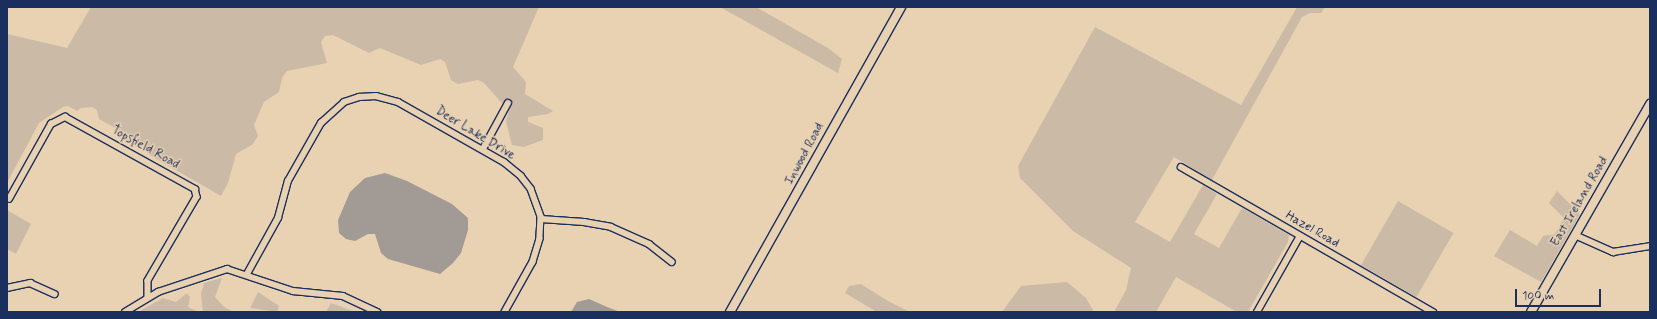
<!DOCTYPE html>
<html>
<head>
<meta charset="utf-8">
<style>
	body { margin:0 }
	#map { position:relative; width:1657px; height:319px; overflow:hidden; background:#e9d2b2; font-family:Mynerve,sans-serif }
	div>[style] { position:absolute }
	[style*='--x'] { left:calc(var(--x)*1px); top:calc(var(--y)*1px); width:calc(var(--w)*1px); rotate:calc(var(--a)*1deg) }
	.green>* { inset:0; background:#cbbaa6; transform-origin:0 0 }
	.water>* { inset:0; background:#a29a95 }
	.roads { filter:drop-shadow(1px 0 #1b2f5e) drop-shadow(-1px 0 #1b2f5e) drop-shadow(0 1px #1b2f5e) drop-shadow(0 -1px #1b2f5e) }
	.street>* { height:5.5px; margin:-2.75px; padding:0 2.75px; transform-origin:2.75px; border-radius:2.75px; background:#e9d2b2 }
	.secondary>* { height:8px; margin:-4px; padding:0 4px; transform-origin:4px; border-radius:4px; background:#e9d2b2 }
	span { translate:-50% -50%; white-space:nowrap; text-align:center; line-height:1.15; -webkit-text-stroke:3px #e9d2b2; paint-order:stroke }
	.street-label { font-size:13px; color:#1b2f5e }
	.frame { position:absolute; inset:0; border:8px solid #1b2f5e; pointer-events:none }
	.scale { position:absolute; left:1515px; top:289px; width:86px; height:18px; box-sizing:border-box; border:2px solid #1b2f5e; border-top:0; padding-left:5px; font-size:12px; line-height:14px; white-space:nowrap; color:#1b2f5e; -webkit-text-stroke:3px #e9d2b2; paint-order:stroke }
</style>
</head>
<body>
<div id="map">
	<div class="green">
		<div style="clip-path:polygon(91px 7px,539px 7px,513px 67px,526px 82px,525px 94px,553px 111px,548px 114px,528px 117px,528px 122px,543px 128px,543px 140px,524px 147px,512px 145px,506px 121px,509px 111px,484px 83px,478px 80px,458px 84px,451px 80px,445px 62px,440px 59px,421px 65px,380px 48px,369px 53px,333px 35px,325px 36px,321px 42px,327px 63px,287px 71px,282px 78px,279px 92px,264px 102px,254px 125px,258px 136px,253px 144px,236px 154px,228px 183px,221px 196px,148px 154px,144px 144px,99px 119px,97px 110px,92px 107px,81px 108px,77px 111px,68px 106px,63px 107px,39px 123px,7px 183px,7px 34px,67px 48px)"></div>
		<div style="clip-path:polygon(720px 7px,756px 7px,828px 48px,842px 59px,838px 73px)"></div>
		<div style="clip-path:polygon(1297px 7px,1325px 7px,1321px 13px,1310px 13px,1302px 17px,1212px 180px,1174px 157px,1135px 222px,1170px 242px,1203px 185px,1217px 194px,1194px 234px,1219px 248px,1242px 208px,1289px 235px,1288px 242px,1248px 312px,1237px 312px,1176px 277px,1156px 312px,1114px 312px,1126px 290px,1131px 268px,1073px 231px,1020px 178px,1018px 166px,1095px 27px,1241px 105px)"></div>
		<div style="clip-path:polygon(1557px 191px,1580px 214px,1541px 282px,1494px 256px,1510px 230px,1537px 246px,1543px 236px,1555px 234px,1564px 218px,1549px 203px)"></div>
		<div style="left:1398px;top:201px;width:64px;height:74px;rotate:30deg"></div>
		<div style="clip-path:polygon(7px 210px,31px 224px,16px 254px,7px 249px)"></div>
		<div style="clip-path:polygon(222px 278px,215px 297px,223px 306px,233px 312px,203px 312px,201px 294px,204px 283px)"></div>
		<div style="clip-path:polygon(1067px 282px,1086px 298px,1094px 312px,1002px 312px,1021px 286px)"></div>
		<div style="clip-path:polygon(861px 284px,888px 301px,910px 312px,877px 312px,845px 293px,849px 286px)"></div>
		<div style="clip-path:polygon(258px 292px,279px 306px,277px 312px,250px 308px)"></div>
		<div style="clip-path:polygon(187px 293px,190px 297px,188px 307px,199px 312px,138px 312px,163px 298px,176px 302px)"></div>
		<div style="clip-path:polygon(331px 303px,342px 307px,355px 312px,326px 312px)"></div>
	</div>
	<div class="water">
		<div style="clip-path:polygon(385px 173px,407px 181px,452px 204px,468px 218px,468px 230px,461px 253px,453px 263px,440px 274px,388px 259px,381px 253px,375px 234px,368px 234px,355px 241px,346px 239px,339px 233px,338px 220px,350px 192px,365px 178px)"></div>
		<div style="clip-path:polygon(589px 299px,607px 307px,620px 312px,571px 312px,577px 302px)"></div>
	</div>
	<div class="roads">
		<div class="street">
			<div style="--x:483;--y:149;--w:52;--a:-61.5"></div>
			<div style="--x:1181;--y:167;--w:291;--a:29.9"></div>
			<div style="--x:9;--y:199;--w:86;--a:-60.8"></div>
			<div style="--x:51;--y:124;--w:16;--a:-27"></div>
			<div style="--x:65;--y:117;--w:149;--a:29"></div>
			<div style="--x:195;--y:189;--w:8;--a:76"></div>
			<div style="--x:197;--y:197;--w:97;--a:120.3"></div>
			<div style="--x:148;--y:281;--w:16;--a:90"></div>
			<div style="--x:541;--y:219;--w:43;--a:4"></div>
			<div style="--x:584;--y:222;--w:27;--a:10"></div>
			<div style="--x:611;--y:227;--w:42;--a:24.1"></div>
			<div style="--x:649;--y:244;--w:29;--a:38"></div>
			<div style="--x:1575;--y:235;--w:42;--a:24.1"></div>
			<div style="--x:1613;--y:252;--w:37;--a:-9"></div>
			<div style="--x:247;--y:274;--w:64;--a:-61"></div>
			<div style="--x:278;--y:218;--w:38;--a:-75"></div>
			<div style="--x:288;--y:181;--w:67;--a:-60.4"></div>
			<div style="--x:321;--y:123;--w:31;--a:-42"></div>
			<div style="--x:344;--y:102;--w:16;--a:-18"></div>
			<div style="--x:359;--y:97;--w:17;--a:-3"></div>
			<div style="--x:376;--y:96;--w:23;--a:15"></div>
			<div style="--x:398;--y:102;--w:122;--a:29.5"></div>
			<div style="--x:504;--y:162;--w:22;--a:39"></div>
			<div style="--x:521;--y:176;--w:16;--a:52"></div>
			<div style="--x:531;--y:189;--w:30;--a:70"></div>
			<div style="--x:541;--y:217;--w:22;--a:93"></div>
			<div style="--x:540;--y:239;--w:24;--a:107"></div>
			<div style="--x:533;--y:262;--w:57;--a:119.2"></div>
			<div style="--x:7;--y:288;--w:24;--a:-12"></div>
			<div style="--x:30;--y:283;--w:27;--a:24"></div>
			<div style="--x:125;--y:312;--w:39;--a:-31"></div>
			<div style="--x:158;--y:292;--w:73;--a:-18.4"></div>
			<div style="--x:227;--y:269;--w:70;--a:18.4"></div>
			<div style="--x:293;--y:291;--w:50;--a:5.7"></div>
			<div style="--x:343;--y:296;--w:38;--a:25"></div>
			<div style="--x:1257;--y:312;--w:87;--a:-60.5"></div>
		</div>
		<div class="secondary">
			<div style="--x:730;--y:312;--w:350;--a:-60.7"></div>
			<div style="--x:1531;--y:312;--w:240;--a:-60.2"></div>
		</div>
	</div>
	<div class="street-label">
		<span style="left:475px;top:134px;rotate:31deg">Deer Lake Drive</span>
		<span style="left:145px;top:148px;rotate:29deg">Topsfield Road</span>
		<span style="left:805px;top:154px;rotate:-61deg">Inwood Road</span>
		<span style="left:1580px;top:202px;rotate:-60deg">East Ireland Road</span>
		<span style="left:1312px;top:230px;rotate:30deg">Hazel Road</span>
	</div>
	<div class="frame"></div>
	<div class="scale">100 m</div>
</div>
</body>
</html>
